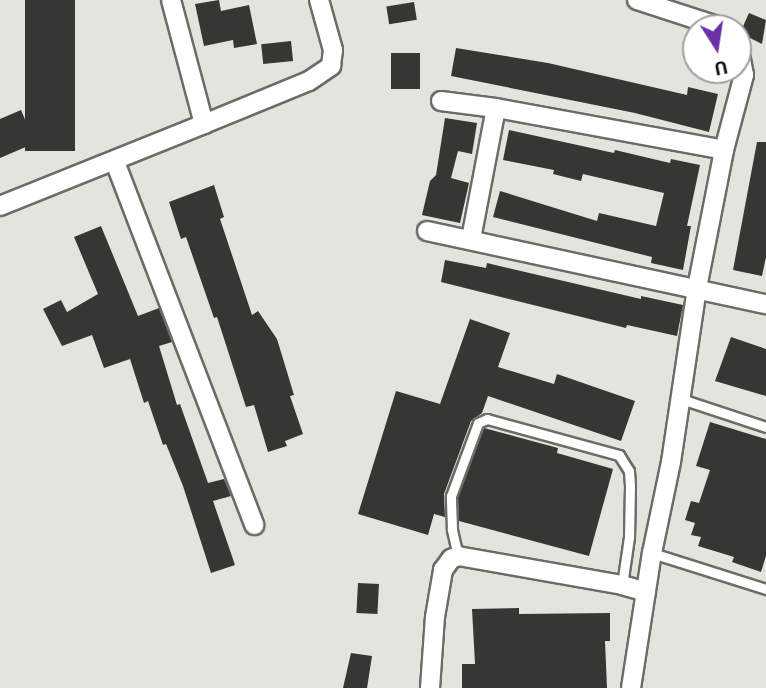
<!DOCTYPE html>
<html>
<head>
<meta charset="utf-8">
<style>
	body { margin:0 }
	#map { position:relative; width:766px; height:688px; overflow:hidden; background:#e2e4dd; font-family:Roboto,sans-serif }
	div>[style] { position:absolute }
	[style*='--x'] { left:calc(var(--x)*1px); top:calc(var(--y)*1px); width:calc(var(--w)*1px); rotate:calc(var(--a)*1deg) }
	.building>* { inset:0; background:#363732; transform-origin:0 0 }
	.roads { filter:drop-shadow(2px 0 #6a6c66) drop-shadow(-2px 0 #6a6c66) drop-shadow(0 2px #6a6c66) drop-shadow(0 -2px #6a6c66) }
	.service>* { height:9px; margin:-4.5px; padding:0 4.5px; transform-origin:4.5px; border-radius:4.5px; background:#fff }
	.minor>* { height:18px; margin:-9px; padding:0 9px; transform-origin:9px; border-radius:9px; background:#fff }
	span { translate:-50% -50%; white-space:nowrap; text-align:center; line-height:1.15; -webkit-text-stroke:7px #fff; paint-order:stroke }
	.north { position:absolute; left:682px; top:14px; width:70px; height:70px; box-sizing:border-box; background:#fff; border:2px solid #9fa09f; border-radius:50%; rotate:168deg; font-size:19px; font-weight:700; line-height:28px; text-align:center; color:#10110f }
	.north::after { content:''; display:block; margin:auto; width:24px; height:32px; background:#6a30a7; clip-path:polygon(50% 0,100% 100%,50% 72%,0 100%) }
</style>
</head>
<body>
<div id="map">
	<div class="building">
		<div style="left:25px;top:0;width:50px;height:151px"></div>
		<div style="clip-path:polygon(219px 0,221px 11px,249px 5px,257px 44px,234px 48px,233px 40px,204px 46px,195px 4px)"></div>
		<div style="left:414px;top:2px;width:18px;height:28px;rotate:81deg"></div>
		<div style="clip-path:polygon(749px 13px,766px 20px,762px 44px,740px 33px)"></div>
		<div style="left:291px;top:41px;width:20px;height:30px;rotate:84deg"></div>
		<div style="clip-path:polygon(456px 48px,548px 63px,687px 95px,688px 87px,718px 94px,709px 132px,635px 113px,451px 76px)"></div>
		<div style="left:391px;top:53px;width:29px;height:36px"></div>
		<div style="clip-path:polygon(21px 110px,35px 143px,0 158px,0 119px)"></div>
		<div style="clip-path:polygon(445px 118px,477px 123px,472px 154px,458px 151px,451px 178px,469px 183px,460px 223px,422px 215px,430px 181px,436px 175px)"></div>
		<div style="clip-path:polygon(509px 130px,614px 153px,615px 150px,670px 163px,671px 159px,700px 165px,687px 226px,691px 226px,683px 270px,651px 263px,652px 257px,493px 217px,500px 191px,597px 221px,599px 213px,656px 226px,664px 193px,583px 174px,581px 181px,553px 174px,554px 170px,503px 160px)"></div>
		<div style="clip-path:polygon(757px 142px,766px 142px,766px 257px,762px 276px,733px 270px)"></div>
		<div style="clip-path:polygon(214px 185px,224px 217px,220px 219px,252px 315px,258px 311px,277px 339px,294px 395px,290px 396px,303px 434px,285px 441px,287px 446px,268px 452px,254px 405px,246px 407px,217px 317px,214px 318px,186px 237px,181px 239px,169px 202px)"></div>
		<div style="clip-path:polygon(101px 226px,138px 316px,159px 308px,172px 342px,159px 346px,177px 405px,180px 404px,208px 483px,224px 479px,231px 496px,213px 501px,235px 565px,211px 573px,183px 486px,166px 444px,163px 445px,148px 401px,144px 403px,130px 359px,104px 368px,92px 335px,62px 346px,43px 309px,61px 300px,67px 312px,98px 294px,74px 237px)"></div>
		<div style="clip-path:polygon(445px 260px,486px 268px,487px 263px,641px 299px,641px 296px,683px 305px,677px 336px,627px 325px,626px 328px,441px 282px)"></div>
		<div style="clip-path:polygon(470px 319px,510px 333px,498px 367px,554px 384px,557px 374px,635px 401px,621px 441px,488px 396px,482px 413px,471px 421px,444px 494px,445px 517px,434px 514px,428px 535px,358px 514px,396px 391px,440px 404px)"></div>
		<div style="clip-path:polygon(731px 337px,766px 349px,766px 396px,715px 381px)"></div>
		<div style="clip-path:polygon(710px 422px,766px 439px,766px 556px,761px 572px,732px 562px,734px 557px,698px 546px,701px 537px,691px 535px,695px 523px,685px 520px,691px 501px,699px 503px,710px 470px,696px 466px)"></div>
		<div style="clip-path:polygon(484px 428px,558px 448px,557px 453px,613px 469px,589px 556px,459px 521px,458px 497px)"></div>
		<div style="left:358px;top:583px;width:21px;height:30px;rotate:3deg"></div>
		<div style="clip-path:polygon(519px 608px,519px 614px,610px 613px,610px 641px,605px 641px,607px 688px,462px 688px,462px 664px,475px 664px,472px 609px)"></div>
		<div style="clip-path:polygon(351px 653px,372px 656px,367px 688px,343px 688px)"></div>
	</div>
	<div class="roads">
		<div class="service">
			<div style="--x:681;--y:399;--w:89;--a:18.2"></div>
			<div style="--x:652;--y:553;--w:120;--a:17.5"></div>
			<div style="--x:458;--y:556;--w:28;--a:-103"></div>
			<div style="--x:452;--y:529;--w:33;--a:-92"></div>
			<div style="--x:451;--y:496;--w:78;--a:-69.7"></div>
			<div style="--x:478;--y:423;--w:10;--a:-24"></div>
			<div style="--x:487;--y:419;--w:137;--a:15.3"></div>
			<div style="--x:619;--y:455;--w:19;--a:58"></div>
			<div style="--x:629;--y:471;--w:15;--a:86"></div>
			<div style="--x:630;--y:486;--w:51;--a:91.1"></div>
			<div style="--x:629;--y:537;--w:49;--a:98.3"></div>
		</div>
		<div class="minor">
			<div style="--x:637;--y:0;--w:90;--a:18"></div>
			<div style="--x:441;--y:101;--w:55;--a:7.3"></div>
			<div style="--x:496;--y:108;--w:232;--a:10.4"></div>
			<div style="--x:204;--y:124;--w:113;--a:-22.3"></div>
			<div style="--x:309;--y:81;--w:27;--a:-34"></div>
			<div style="--x:331;--y:66;--w:16;--a:-83"></div>
			<div style="--x:333;--y:50;--w:52;--a:-105.6"></div>
			<div style="--x:115;--y:162;--w:389;--a:69"></div>
			<div style="--x:0;--y:206;--w:220;--a:-21.9"></div>
			<div style="--x:204;--y:124;--w:128;--a:-104.9"></div>
			<div style="--x:427;--y:231;--w:347;--a:12.2"></div>
			<div style="--x:471;--y:239;--w:133;--a:-79.2"></div>
			<div style="--x:430;--y:688;--w:71;--a:-86"></div>
			<div style="--x:435;--y:617;--w:48;--a:-80.3"></div>
			<div style="--x:443;--y:570;--w:14;--a:-54"></div>
			<div style="--x:451;--y:559;--w:8;--a:-23"></div>
			<div style="--x:458;--y:556;--w:167;--a:10"></div>
			<div style="--x:622;--y:585;--w:25;--a:16"></div>
			<div style="--x:631;--y:688;--w:137;--a:-81.2"></div>
			<div style="--x:652;--y:553;--w:93;--a:-78.2"></div>
			<div style="--x:671;--y:462;--w:176;--a:-81.5"></div>
			<div style="--x:697;--y:288;--w:141;--a:-78.9"></div>
			<div style="--x:724;--y:150;--w:78;--a:-75.1"></div>
			<div style="--x:744;--y:75;--w:32;--a:-101"></div>
		</div>
	</div>
	<div class="north">U</div>
</div>
</body>
</html>
